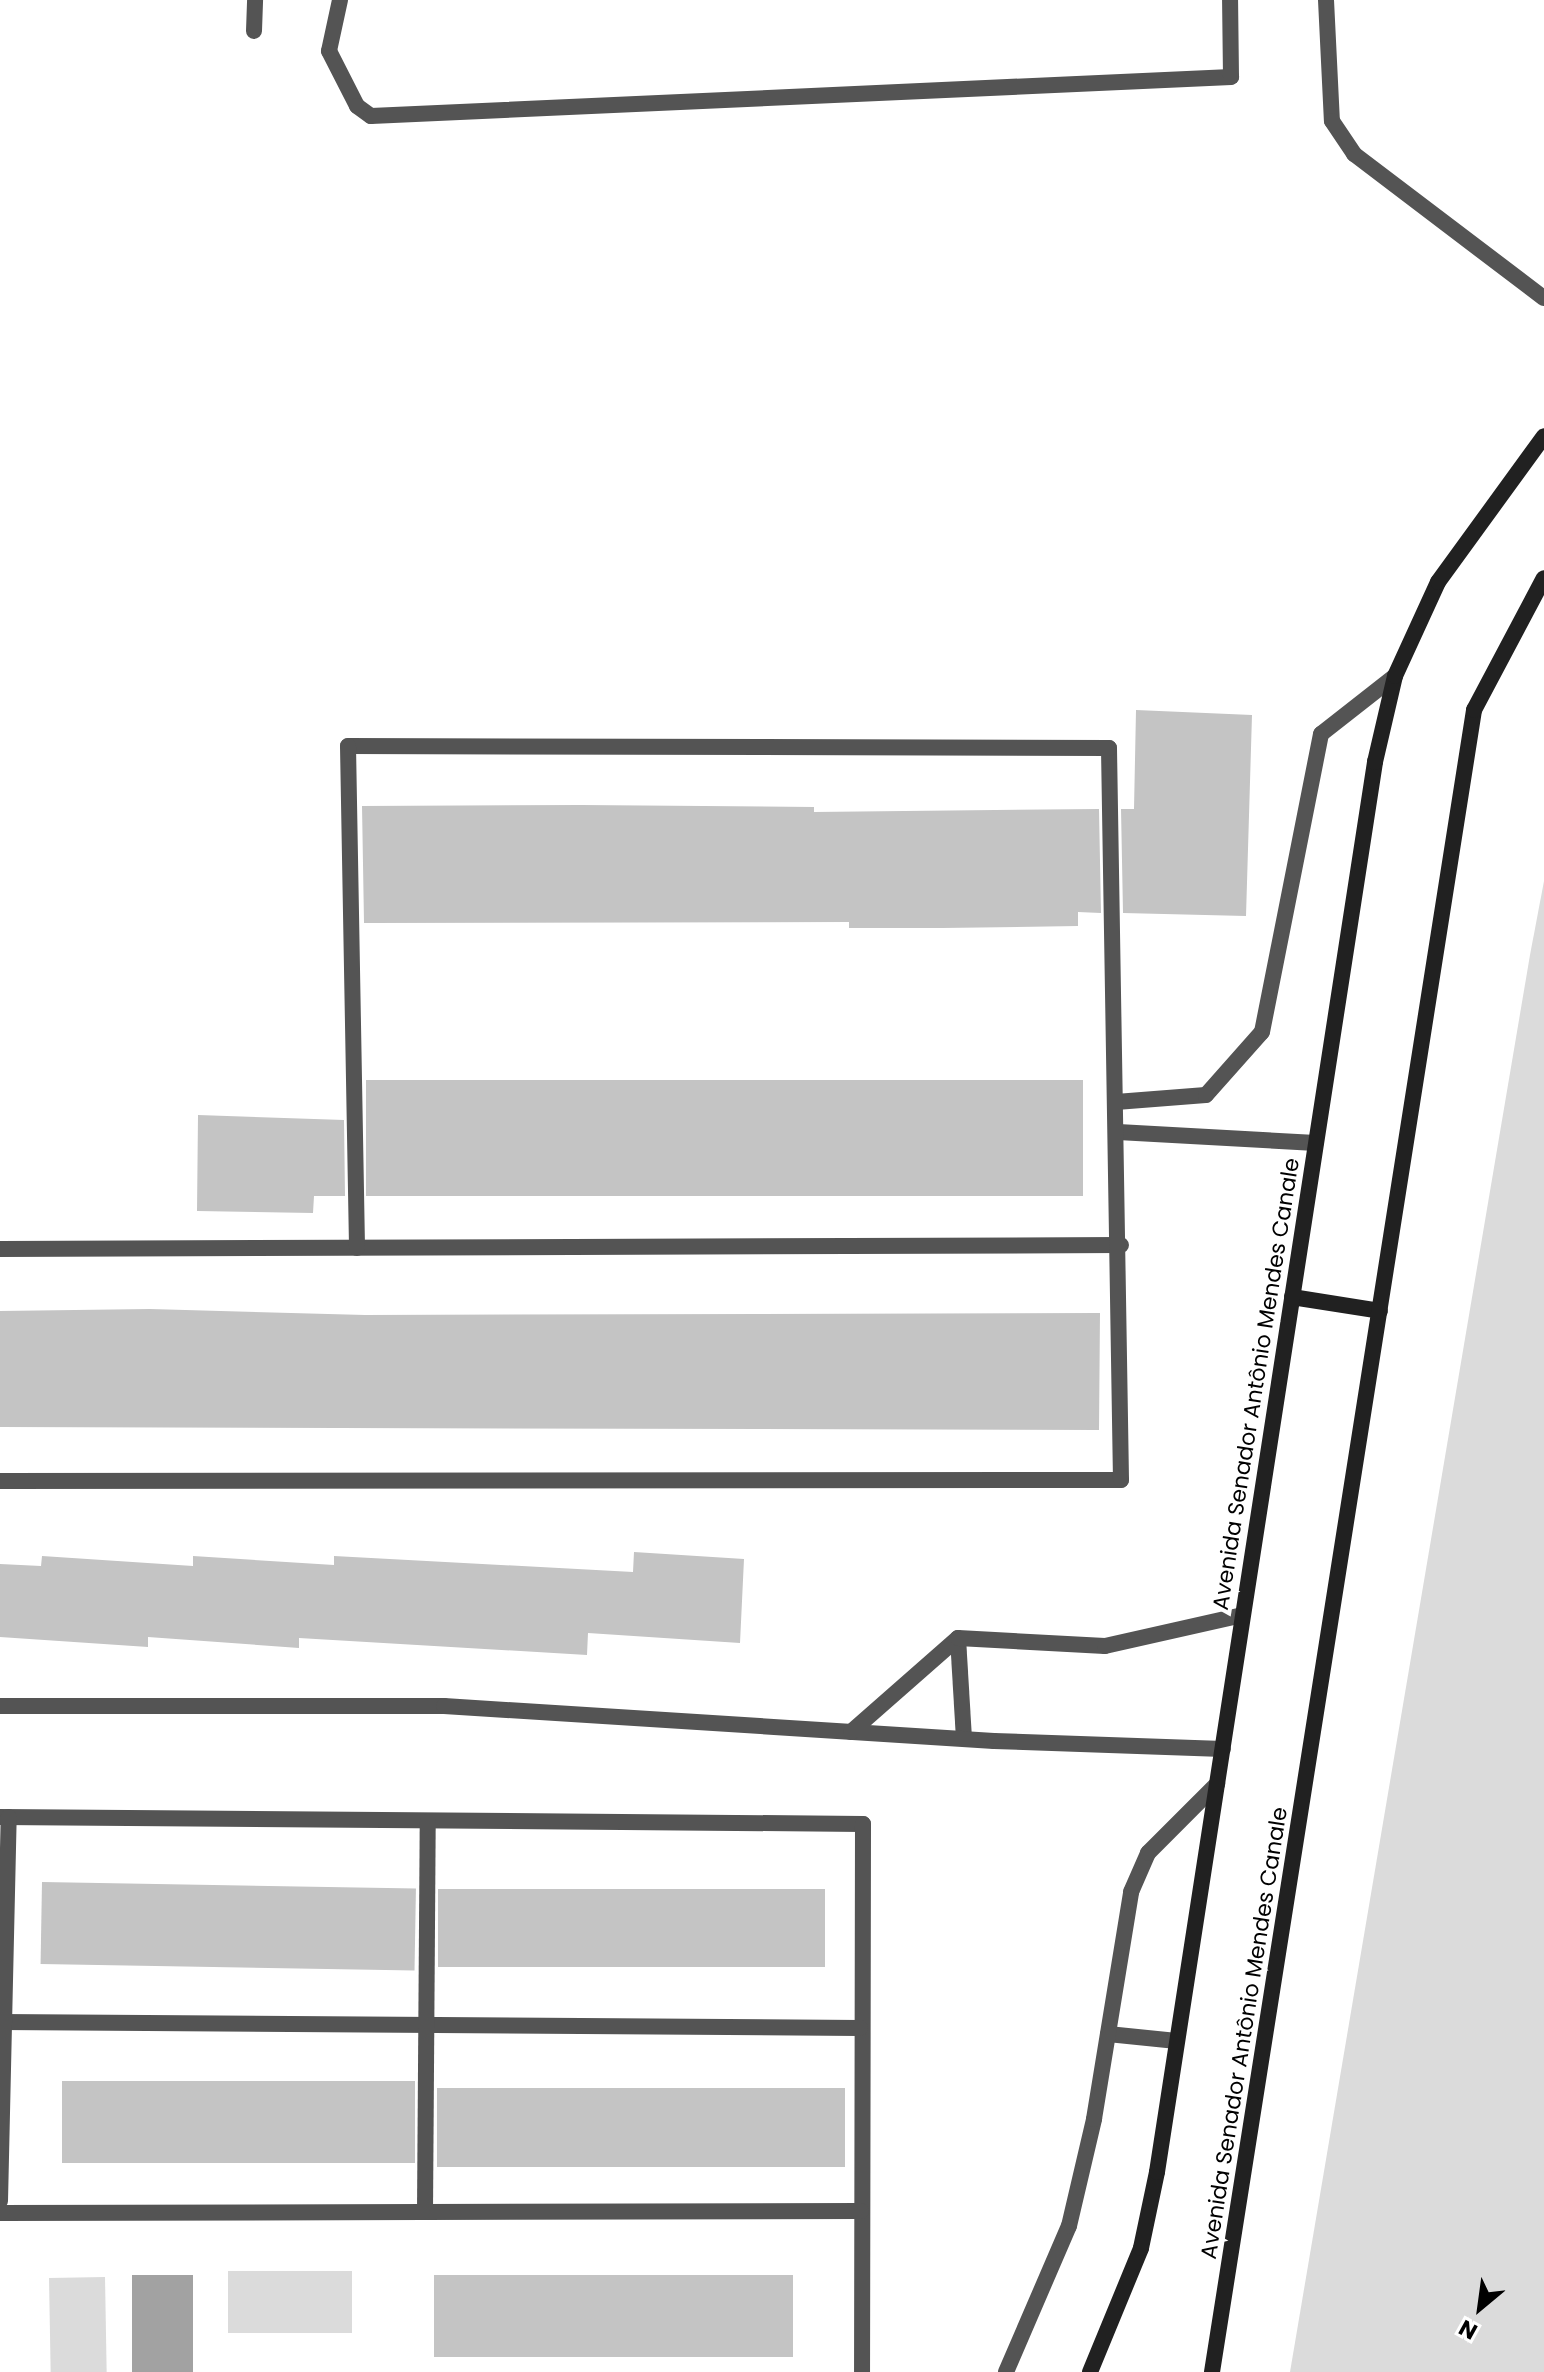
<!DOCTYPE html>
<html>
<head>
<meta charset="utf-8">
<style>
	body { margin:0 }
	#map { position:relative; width:1544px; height:2372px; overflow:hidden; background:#fff; font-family:Poppins,sans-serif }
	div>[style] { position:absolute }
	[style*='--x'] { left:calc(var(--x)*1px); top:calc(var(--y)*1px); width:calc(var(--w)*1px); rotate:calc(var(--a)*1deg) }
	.green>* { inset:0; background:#dbdbdb; transform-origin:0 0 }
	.water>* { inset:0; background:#a2a2a2; transform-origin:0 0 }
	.building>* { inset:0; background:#c4c4c4; transform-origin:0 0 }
	.street>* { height:16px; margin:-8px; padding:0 8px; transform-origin:8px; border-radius:8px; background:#545454 }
	.secondary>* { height:16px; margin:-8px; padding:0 8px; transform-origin:8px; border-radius:8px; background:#212121 }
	span { translate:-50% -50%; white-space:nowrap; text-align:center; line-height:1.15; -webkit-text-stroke:8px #fff; paint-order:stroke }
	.street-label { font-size:22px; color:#000 }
	.north { position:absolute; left:1440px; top:2268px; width:80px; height:80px; -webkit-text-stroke:6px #fff; paint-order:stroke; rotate:209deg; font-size:22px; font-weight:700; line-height:32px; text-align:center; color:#000 }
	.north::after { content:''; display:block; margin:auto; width:28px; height:36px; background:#000; clip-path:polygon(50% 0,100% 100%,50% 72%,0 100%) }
</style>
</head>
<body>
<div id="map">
	<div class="green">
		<div style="clip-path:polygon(1544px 881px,1544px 2372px,1290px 2372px,1530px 955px)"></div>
		<div style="left:228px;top:2271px;width:124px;height:62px"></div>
		<div style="left:105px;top:2277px;width:95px;height:56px;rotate:89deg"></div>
	</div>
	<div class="water">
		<div style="left:132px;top:2275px;width:61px;height:97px"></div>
	</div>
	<div class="building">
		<div style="clip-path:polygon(1136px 710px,1252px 715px,1246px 916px,1123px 913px,1121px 809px,1134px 809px)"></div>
		<div style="clip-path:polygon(581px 805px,814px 807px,814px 812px,1099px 809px,1101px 913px,1078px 912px,1078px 926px,942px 928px,849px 928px,849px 922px,364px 923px,362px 806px)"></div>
		<div style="left:366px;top:1080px;width:717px;height:116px"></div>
		<div style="clip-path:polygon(198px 1115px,344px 1120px,345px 1196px,314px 1196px,313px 1213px,197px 1211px)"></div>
		<div style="clip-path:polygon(150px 1309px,365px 1315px,1100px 1313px,1099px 1430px,0 1427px,0 1311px)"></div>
		<div style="clip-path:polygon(634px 1552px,744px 1559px,740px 1643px,588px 1633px,587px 1655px,299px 1638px,299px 1648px,148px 1637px,148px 1647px,0 1637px,0 1564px,41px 1566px,42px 1556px,193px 1566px,193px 1556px,334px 1565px,334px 1556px,633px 1572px)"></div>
		<div style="left:42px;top:1882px;width:374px;height:82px;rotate:1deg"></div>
		<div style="left:438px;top:1889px;width:387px;height:78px"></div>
		<div style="left:62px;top:2081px;width:353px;height:82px"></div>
		<div style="left:437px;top:2088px;width:408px;height:79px"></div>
		<div style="left:434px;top:2275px;width:359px;height:82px"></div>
	</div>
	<div class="street">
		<div style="--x:340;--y:0;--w:52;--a:102.2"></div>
		<div style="--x:329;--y:51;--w:62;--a:63"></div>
		<div style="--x:357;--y:106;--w:17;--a:36"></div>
		<div style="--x:371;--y:116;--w:861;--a:-2.6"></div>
		<div style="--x:1231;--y:77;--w:77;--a:-90.7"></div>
		<div style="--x:1326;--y:0;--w:121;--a:87.2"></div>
		<div style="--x:1332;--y:121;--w:40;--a:56"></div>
		<div style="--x:1354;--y:154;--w:238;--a:37.2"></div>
		<div style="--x:254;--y:31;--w:31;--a:-88"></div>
		<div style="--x:1116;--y:1102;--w:90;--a:-4.4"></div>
		<div style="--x:1206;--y:1095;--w:84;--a:-48.4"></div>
		<div style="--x:1262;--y:1032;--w:304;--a:-78.8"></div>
		<div style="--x:1321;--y:734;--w:94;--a:-38.1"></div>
		<div style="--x:1118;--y:1132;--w:198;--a:3.2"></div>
		<div style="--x:0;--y:1249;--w:1121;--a:-0.2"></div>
		<div style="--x:0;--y:1481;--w:1121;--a:-0.05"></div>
		<div style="--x:1121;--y:1480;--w:732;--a:-90.94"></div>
		<div style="--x:1109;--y:748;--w:761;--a:-179.85"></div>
		<div style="--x:348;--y:746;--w:502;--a:88.97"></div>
		<div style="--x:958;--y:1638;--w:101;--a:86.6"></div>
		<div style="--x:0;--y:1706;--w:444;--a:0"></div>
		<div style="--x:444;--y:1706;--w:551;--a:3.64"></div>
		<div style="--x:994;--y:1741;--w:229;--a:2"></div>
		<div style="--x:851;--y:1732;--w:142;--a:-41.3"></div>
		<div style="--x:958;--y:1638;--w:147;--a:3.1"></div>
		<div style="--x:1105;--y:1646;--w:141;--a:-12.7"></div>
		<div style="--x:0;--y:1817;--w:863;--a:0.46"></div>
		<div style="--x:863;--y:1824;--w:548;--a:90.1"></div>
		<div style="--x:0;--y:2022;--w:860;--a:0.4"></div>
		<div style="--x:1108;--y:2034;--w:69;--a:5.8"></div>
		<div style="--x:0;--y:2201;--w:384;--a:-88.7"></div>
		<div style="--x:425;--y:2212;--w:390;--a:-89.6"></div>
		<div style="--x:0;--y:2213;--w:861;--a:-0.13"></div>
		<div style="--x:1006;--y:2372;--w:159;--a:-66.7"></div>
		<div style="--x:1069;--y:2226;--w:110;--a:-76.8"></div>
		<div style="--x:1094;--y:2119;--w:230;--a:-80.7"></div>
		<div style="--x:1131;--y:1892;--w:43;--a:-66.4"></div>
		<div style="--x:1148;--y:1853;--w:98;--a:-45"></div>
	</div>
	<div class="secondary">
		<div style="--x:1292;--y:1297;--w:89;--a:9"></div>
		<div style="--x:1090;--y:2372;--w:134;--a:-67.6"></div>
		<div style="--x:1141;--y:2248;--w:78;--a:-78.1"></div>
		<div style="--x:1157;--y:2172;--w:1427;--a:-81.21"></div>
		<div style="--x:1375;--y:762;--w:88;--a:-76.9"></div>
		<div style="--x:1395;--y:676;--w:103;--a:-65.4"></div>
		<div style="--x:1438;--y:582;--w:180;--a:-54"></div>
		<div style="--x:1212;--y:2372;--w:1683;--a:-81.04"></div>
		<div style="--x:1474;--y:710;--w:149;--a:-62.1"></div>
	</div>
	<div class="street-label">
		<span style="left:1256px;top:1384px;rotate:-81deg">Avenida Senador Antônio Mendes Canale</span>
		<span style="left:1244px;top:2033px;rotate:-81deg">Avenida Senador Antônio Mendes Canale</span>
	</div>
	<div class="north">N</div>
</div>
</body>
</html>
